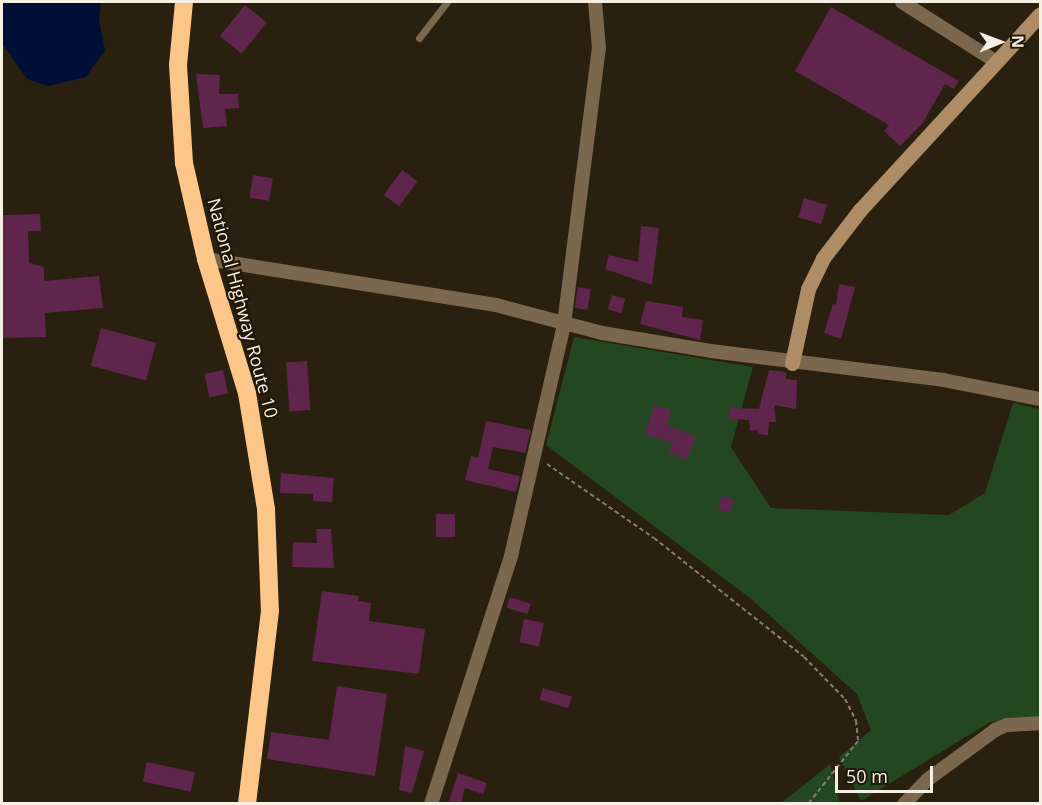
<!DOCTYPE html>
<html>
<head>
<meta charset="utf-8">
<style>
	body { margin:0 }
	#map { position:relative; width:1042px; height:805px; overflow:hidden; background:#292010; font-family:"Open Sans",sans-serif }
	div>[style] { position:absolute }
	[style*='--x'] { left:calc(var(--x)*1px); top:calc(var(--y)*1px); width:calc(var(--w)*1px); rotate:calc(var(--a)*1deg) }
	.green>* { inset:0; background:#224721 }
	.water>* { inset:0; background:#000f35 }
	.building>* { inset:0; background:#60254c; transform-origin:0 0 }
	.path>* { height:2px; margin-top:-1px; transform-origin:0; background:repeating-linear-gradient(90deg,#867e71 0 4.5px,transparent 0 7.5px) }
	.lane>* { height:7px; margin:-3.5px; padding:0 3.5px; transform-origin:3.5px; border-radius:3.5px; background:#7b664e }
	.street>* { height:14px; margin:-7px; padding:0 7px; transform-origin:7px; border-radius:7px; background:#7b664e }
	.secondary>* { height:15px; margin:-7.5px; padding:0 7.5px; transform-origin:7.5px; border-radius:7.5px; background:#ae8d66 }
	.highway>* { height:18px; margin:-9px; padding:0 9px; transform-origin:9px; border-radius:9px; background:#fbc688 }
	span { translate:-50% -50%; white-space:nowrap; text-align:center; line-height:1.15; -webkit-text-stroke:4.5px #1f1707; paint-order:stroke }
	.street-label { font-size:18px; color:#f5efe4 }
	.frame { position:absolute; inset:0; border:3px solid #f5efe4; pointer-events:none }
	.north { position:absolute; left:970px; top:12px; width:60px; height:60px; -webkit-text-stroke:4px #1f1707; paint-order:stroke; rotate:89deg; font-size:16px; font-weight:700; line-height:24px; text-align:center; color:#f5efe4 }
	.north::after { content:''; display:block; margin:auto; width:21px; height:27px; background:#f5efe4; clip-path:polygon(50% 0,100% 100%,50% 72%,0 100%) }
	.scale { position:absolute; left:835px; top:766px; width:98px; height:27px; box-sizing:border-box; border:3px solid #f5efe4; border-top:0; padding-left:8px; font-size:18px; line-height:21px; white-space:nowrap; color:#f5efe4; -webkit-text-stroke:4px #1f1707; paint-order:stroke }
</style>
</head>
<body>
<div id="map">
	<div class="green">
		<div style="clip-path:polygon(574px 337px,753px 367px,731px 447px,771px 508px,949px 515px,985px 493px,1013px 403px,1040px 409px,1040px 718px,990px 722px,861px 801px,839px 757px,871px 730px,857px 694px,750px 598px,546px 445px)"></div>
		<div style="clip-path:polygon(830px 764px,840px 803px,773px 803px,784px 801px)"></div>
	</div>
	<div class="water">
		<div style="clip-path:polygon(2px 2px,101px 2px,99px 20px,105px 50px,86px 77px,49px 86px,27px 79px,2px 43px)"></div>
	</div>
	<div class="building">
		<div style="left:245px;top:5px;width:28px;height:40px;rotate:39deg"></div>
		<div style="clip-path:polygon(831px 7px,959px 81px,954px 89px,945px 84px,922px 124px,900px 146px,884px 131px,889px 125px,795px 71px)"></div>
		<div style="clip-path:polygon(196px 74px,220px 75px,219px 94px,238px 94px,239px 108px,225px 109px,227px 126px,203px 128px)"></div>
		<div style="left:402px;top:170px;width:19px;height:31px;rotate:36deg"></div>
		<div style="left:253px;top:175px;width:20px;height:23px;rotate:9deg"></div>
		<div style="left:804px;top:198px;width:24px;height:20px;rotate:17deg"></div>
		<div style="clip-path:polygon(40px 214px,41px 231px,28px 231px,29px 263px,44px 267px,44px 281px,99px 276px,103px 308px,45px 313px,46px 337px,2px 338px,2px 215px)"></div>
		<div style="clip-path:polygon(641px 226px,659px 228px,652px 285px,605px 269px,609px 255px,638px 262px)"></div>
		<div style="clip-path:polygon(839px 284px,855px 287px,841px 339px,824px 333px,833px 304px,836px 305px)"></div>
		<div style="left:578px;top:287px;width:13px;height:21px;rotate:9deg"></div>
		<div style="left:612px;top:295px;width:14px;height:15px;rotate:17deg"></div>
		<div style="clip-path:polygon(646px 301px,683px 307px,682px 317px,703px 320px,700px 340px,640px 324px)"></div>
		<div style="left:101px;top:328px;width:57px;height:39px;rotate:15deg"></div>
		<div style="left:307px;top:361px;width:49px;height:21px;rotate:86deg"></div>
		<div style="left:223px;top:370px;width:24px;height:19px;rotate:78deg"></div>
		<div style="clip-path:polygon(769px 370px,786px 372px,786px 379px,797px 380px,796px 409px,774px 405px,776px 422px,769px 422px,768px 435px,758px 434px,758px 430px,750px 431px,749px 420px,729px 419px,730px 408px,759px 409px)"></div>
		<div style="clip-path:polygon(654px 405px,671px 410px,667px 425px,696px 437px,686px 460px,668px 452px,672px 443px,645px 434px)"></div>
		<div style="clip-path:polygon(486px 421px,531px 430px,525px 453px,493px 447px,488px 469px,520px 476px,516px 492px,465px 480px,471px 456px,478px 458px)"></div>
		<div style="clip-path:polygon(281px 473px,334px 478px,332px 502px,313px 501px,313px 494px,280px 493px)"></div>
		<div style="left:721px;top:496px;width:13px;height:14px;rotate:13deg"></div>
		<div style="left:436px;top:514px;width:19px;height:23px"></div>
		<div style="clip-path:polygon(316px 529px,331px 529px,334px 568px,292px 567px,293px 542px,317px 543px)"></div>
		<div style="clip-path:polygon(322px 591px,359px 596px,358px 601px,371px 603px,369px 621px,425px 629px,419px 674px,312px 661px)"></div>
		<div style="left:510px;top:597px;width:22px;height:11px;rotate:18deg"></div>
		<div style="left:524px;top:619px;width:20px;height:24px;rotate:11deg"></div>
		<div style="clip-path:polygon(337px 686px,387px 694px,375px 776px,267px 759px,271px 732px,329px 740px)"></div>
		<div style="left:543px;top:688px;width:30px;height:12px;rotate:17deg"></div>
		<div style="clip-path:polygon(405px 746px,424px 751px,412px 793px,399px 790px)"></div>
		<div style="left:147px;top:762px;width:49px;height:20px;rotate:12deg"></div>
		<div style="clip-path:polygon(458px 773px,487px 783px,483px 794px,465px 788px,461px 804px,448px 804px)"></div>
	</div>
	<div class="path">
		<div style="--x:547;--y:464;--w:130;--a:34.7"></div>
		<div style="--x:654;--y:538;--w:191;--a:38.4"></div>
		<div style="--x:804;--y:657;--w:59;--a:45.7"></div>
		<div style="--x:845;--y:699;--w:25;--a:63"></div>
		<div style="--x:856;--y:721;--w:20;--a:84"></div>
		<div style="--x:858;--y:741;--w:80;--a:128.4"></div>
	</div>
	<div class="lane">
		<div style="--x:419;--y:38;--w:46;--a:-52.1"></div>
	</div>
	<div class="street">
		<div style="--x:902;--y:2;--w:110;--a:32.4"></div>
		<div style="--x:206;--y:259;--w:294;--a:9"></div>
		<div style="--x:496;--y:305;--w:110;--a:14.8"></div>
		<div style="--x:602;--y:333;--w:110;--a:9.4"></div>
		<div style="--x:711;--y:351;--w:234;--a:7.1"></div>
		<div style="--x:943;--y:380;--w:99;--a:11.1"></div>
		<div style="--x:431;--y:804;--w:261;--a:-72.1"></div>
		<div style="--x:511;--y:556;--w:238;--a:-77.1"></div>
		<div style="--x:564;--y:324;--w:278;--a:-82.8"></div>
		<div style="--x:599;--y:48;--w:46;--a:-95"></div>
		<div style="--x:904;--y:804;--w:33;--a:-46"></div>
		<div style="--x:927;--y:780;--w:84;--a:-36.3"></div>
		<div style="--x:995;--y:730;--w:13;--a:-23"></div>
		<div style="--x:1007;--y:725;--w:33;--a:-3"></div>
	</div>
	<div class="secondary">
		<div style="--x:792;--y:363;--w:76;--a:-77.8"></div>
		<div style="--x:808;--y:289;--w:34;--a:-64"></div>
		<div style="--x:823;--y:258;--w:61;--a:-52.4"></div>
		<div style="--x:860;--y:210;--w:266;--a:-47.4"></div>
	</div>
	<div class="highway">
		<div style="--x:184;--y:2;--w:63;--a:95.4"></div>
		<div style="--x:178;--y:65;--w:98;--a:86.5"></div>
		<div style="--x:184;--y:163;--w:98;--a:77.1"></div>
		<div style="--x:206;--y:259;--w:140;--a:73"></div>
		<div style="--x:247;--y:393;--w:118;--a:80.7"></div>
		<div style="--x:266;--y:509;--w:102;--a:87.8"></div>
		<div style="--x:270;--y:611;--w:194;--a:96.8"></div>
	</div>
	<div class="street-label">
		<span style="left:243px;top:308px;rotate:75deg">National Highway Route 10</span>
	</div>
	<div class="frame"></div>
	<div class="north">N</div>
	<div class="scale">50 m</div>
</div>
</body>
</html>
